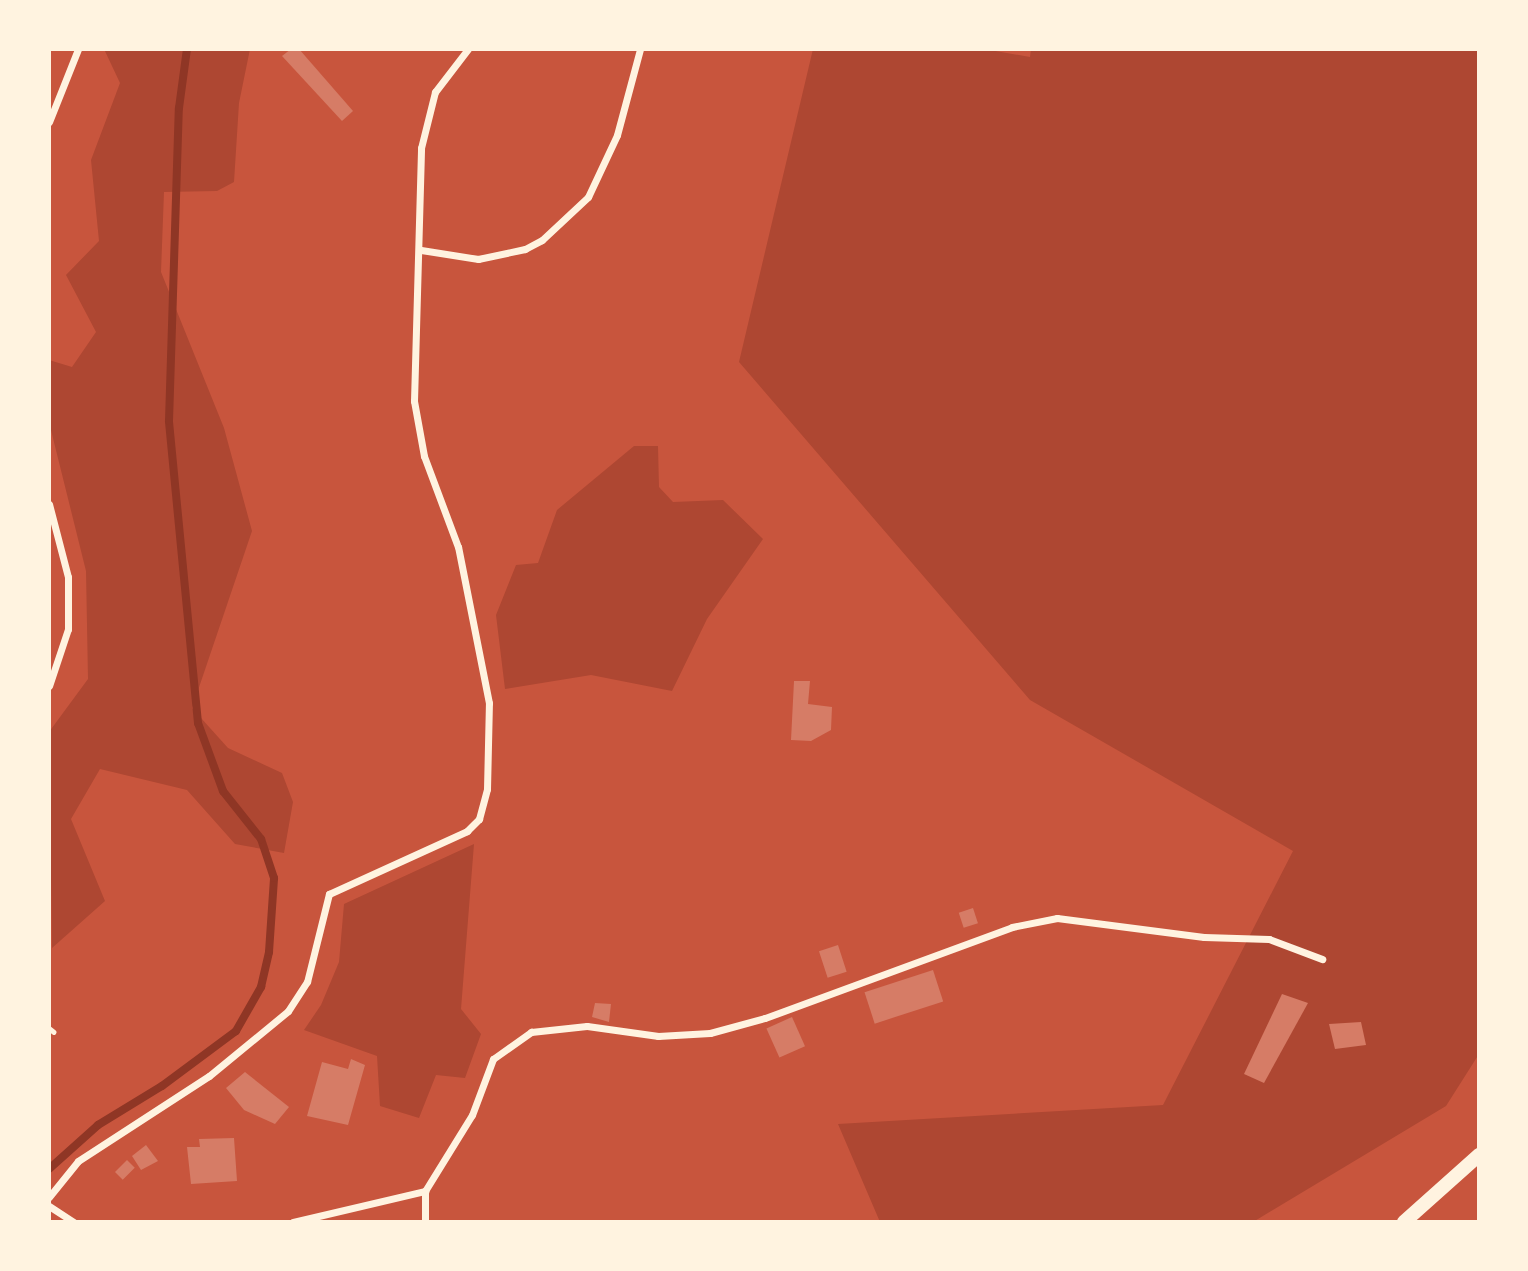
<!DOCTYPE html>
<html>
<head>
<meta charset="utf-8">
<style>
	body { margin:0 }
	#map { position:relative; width:1528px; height:1271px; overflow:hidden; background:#c8553d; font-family:Karla,sans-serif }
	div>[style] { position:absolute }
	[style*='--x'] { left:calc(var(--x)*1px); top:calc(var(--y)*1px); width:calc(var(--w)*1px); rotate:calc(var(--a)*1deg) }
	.green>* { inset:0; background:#ae4732 }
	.stream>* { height:8px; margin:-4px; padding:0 4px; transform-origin:4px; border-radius:4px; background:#8f3625 }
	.building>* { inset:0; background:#d67c66; transform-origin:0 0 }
	.path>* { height:4.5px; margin:-2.25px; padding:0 2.25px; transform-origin:2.25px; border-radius:2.25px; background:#fff3e0 }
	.minor>* { height:7px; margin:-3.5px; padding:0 3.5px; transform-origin:3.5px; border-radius:3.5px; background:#fff3e0 }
	.secondary>* { height:14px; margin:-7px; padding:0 7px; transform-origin:7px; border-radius:7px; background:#fff3e0 }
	span { translate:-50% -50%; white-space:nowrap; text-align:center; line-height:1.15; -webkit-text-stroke:7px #fff3e0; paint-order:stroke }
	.frame { position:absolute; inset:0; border:51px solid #fff3e0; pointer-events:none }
</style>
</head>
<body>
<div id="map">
	<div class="green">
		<div style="clip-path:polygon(104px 49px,250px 49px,239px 103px,234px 182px,217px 191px,164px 192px,161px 272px,224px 428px,252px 531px,192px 708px,228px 748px,282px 773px,293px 802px,284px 853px,235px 844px,187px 790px,100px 769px,71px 819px,105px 901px,52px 948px,49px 732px,88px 679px,86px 571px,49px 422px,49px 360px,72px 367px,96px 332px,66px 275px,99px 241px,91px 160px,120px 83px)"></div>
		<div style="clip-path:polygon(813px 49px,984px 49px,1030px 57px,1031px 49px,1479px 49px,1479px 1054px,1446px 1106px,1253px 1222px,880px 1222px,838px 1124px,1163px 1105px,1293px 851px,1030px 700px,739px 362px)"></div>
		<div style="clip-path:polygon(634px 446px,658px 446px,659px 487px,673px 502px,723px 500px,763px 539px,707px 619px,672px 691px,591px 675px,505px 689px,496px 615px,516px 565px,538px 563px,557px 510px)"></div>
		<div style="clip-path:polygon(474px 844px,461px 1009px,481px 1034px,465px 1078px,436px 1075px,419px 1118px,380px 1106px,377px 1056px,304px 1030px,321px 1005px,339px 962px,344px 904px)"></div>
	</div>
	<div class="stream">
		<div style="--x:49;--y:1169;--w:66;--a:-41.9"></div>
		<div style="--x:98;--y:1125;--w:75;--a:-31.4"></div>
		<div style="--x:162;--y:1086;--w:92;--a:-36.6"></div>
		<div style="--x:236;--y:1031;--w:51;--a:-60.4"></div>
		<div style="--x:261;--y:987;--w:36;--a:-77"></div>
		<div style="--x:269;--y:952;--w:74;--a:-86.1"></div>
		<div style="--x:274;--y:878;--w:41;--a:-108.4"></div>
		<div style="--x:261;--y:839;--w:61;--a:-128.4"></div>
		<div style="--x:223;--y:791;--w:72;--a:-110.2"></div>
		<div style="--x:198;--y:723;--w:303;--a:-95.5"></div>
		<div style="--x:169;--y:421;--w:313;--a:-88.2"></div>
		<div style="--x:179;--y:108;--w:60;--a:-82.3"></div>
	</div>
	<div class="building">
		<div style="clip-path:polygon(291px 49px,299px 49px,353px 111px,342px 121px,282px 56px)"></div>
		<div style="clip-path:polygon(794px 681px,810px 681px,808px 704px,832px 707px,831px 730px,811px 741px,791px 740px)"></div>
		<div style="left:973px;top:908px;width:16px;height:15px;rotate:72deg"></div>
		<div style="left:838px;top:945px;width:28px;height:20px;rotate:72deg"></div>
		<div style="left:933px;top:970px;width:33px;height:72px;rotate:72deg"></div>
		<div style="clip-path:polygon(1282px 994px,1308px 1003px,1264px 1083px,1244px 1074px)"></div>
		<div style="clip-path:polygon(595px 1003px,611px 1004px,609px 1022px,592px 1017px)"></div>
		<div style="left:792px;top:1017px;width:32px;height:28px;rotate:66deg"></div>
		<div style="clip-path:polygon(1361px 1022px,1366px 1045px,1335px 1049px,1329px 1024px)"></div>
		<div style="clip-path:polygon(351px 1059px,365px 1065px,348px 1125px,307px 1116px,322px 1062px,348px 1069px)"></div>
		<div style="clip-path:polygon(245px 1072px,289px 1107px,275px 1124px,244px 1110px,226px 1088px)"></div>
		<div style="clip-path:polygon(234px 1138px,237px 1181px,191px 1184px,187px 1147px,200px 1147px,199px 1139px)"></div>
		<div style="clip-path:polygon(146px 1145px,158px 1161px,141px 1170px,132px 1156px)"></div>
		<div style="left:127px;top:1160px;width:11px;height:17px;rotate:45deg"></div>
	</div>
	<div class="path">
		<div style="--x:49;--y:1028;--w:6;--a:39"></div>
	</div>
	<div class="minor">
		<div style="--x:49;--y:122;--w:79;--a:-68.3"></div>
		<div style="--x:421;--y:250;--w:58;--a:9"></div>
		<div style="--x:478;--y:259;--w:48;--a:-12"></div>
		<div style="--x:525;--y:249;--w:19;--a:-28"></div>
		<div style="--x:542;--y:240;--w:63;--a:-43.1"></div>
		<div style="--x:588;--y:197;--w:68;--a:-64.9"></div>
		<div style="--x:617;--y:135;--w:89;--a:-75"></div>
		<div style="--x:49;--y:504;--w:75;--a:75.4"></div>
		<div style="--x:68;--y:577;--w:52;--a:90"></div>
		<div style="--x:68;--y:629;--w:60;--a:108.4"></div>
		<div style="--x:425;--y:1191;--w:89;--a:-58.3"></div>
		<div style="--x:472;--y:1115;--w:60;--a:-69.4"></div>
		<div style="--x:493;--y:1059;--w:47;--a:-35.4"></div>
		<div style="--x:531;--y:1032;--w:56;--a:-6.1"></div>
		<div style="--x:587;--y:1026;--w:72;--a:8"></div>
		<div style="--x:658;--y:1036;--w:52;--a:-3.3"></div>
		<div style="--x:710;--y:1033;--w:57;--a:-15.3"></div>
		<div style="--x:765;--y:1018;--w:263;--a:-20.2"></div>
		<div style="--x:1012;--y:927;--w:46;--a:-11.3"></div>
		<div style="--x:1057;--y:918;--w:148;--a:7.4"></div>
		<div style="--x:1204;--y:937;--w:65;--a:1.8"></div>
		<div style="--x:1269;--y:939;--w:57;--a:20.7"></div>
		<div style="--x:49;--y:1197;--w:46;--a:-51.1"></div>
		<div style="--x:78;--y:1161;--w:156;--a:-33"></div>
		<div style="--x:209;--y:1076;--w:102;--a:-39.4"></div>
		<div style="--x:288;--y:1011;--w:35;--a:-57"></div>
		<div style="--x:307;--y:982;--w:91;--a:-76"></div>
		<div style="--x:329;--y:894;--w:152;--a:-24.5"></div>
		<div style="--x:467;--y:831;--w:17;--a:-45"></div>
		<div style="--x:479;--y:819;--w:31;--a:-75"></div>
		<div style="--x:487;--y:789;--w:86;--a:-88.7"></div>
		<div style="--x:489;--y:703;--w:159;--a:-101.2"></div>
		<div style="--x:458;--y:547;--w:97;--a:-110.5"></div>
		<div style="--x:424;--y:456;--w:56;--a:-100.3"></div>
		<div style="--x:414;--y:401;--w:253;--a:-88.4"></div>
		<div style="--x:421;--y:148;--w:58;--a:-76"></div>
		<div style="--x:435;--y:92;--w:54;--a:-52.5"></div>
		<div style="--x:49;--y:1206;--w:30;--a:33"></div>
		<div style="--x:293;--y:1222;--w:136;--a:-13.2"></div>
		<div style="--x:425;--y:1191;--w:31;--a:90"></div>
	</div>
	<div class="secondary">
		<div style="--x:1404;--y:1222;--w:101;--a:-41.8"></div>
	</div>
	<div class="frame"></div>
</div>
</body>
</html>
